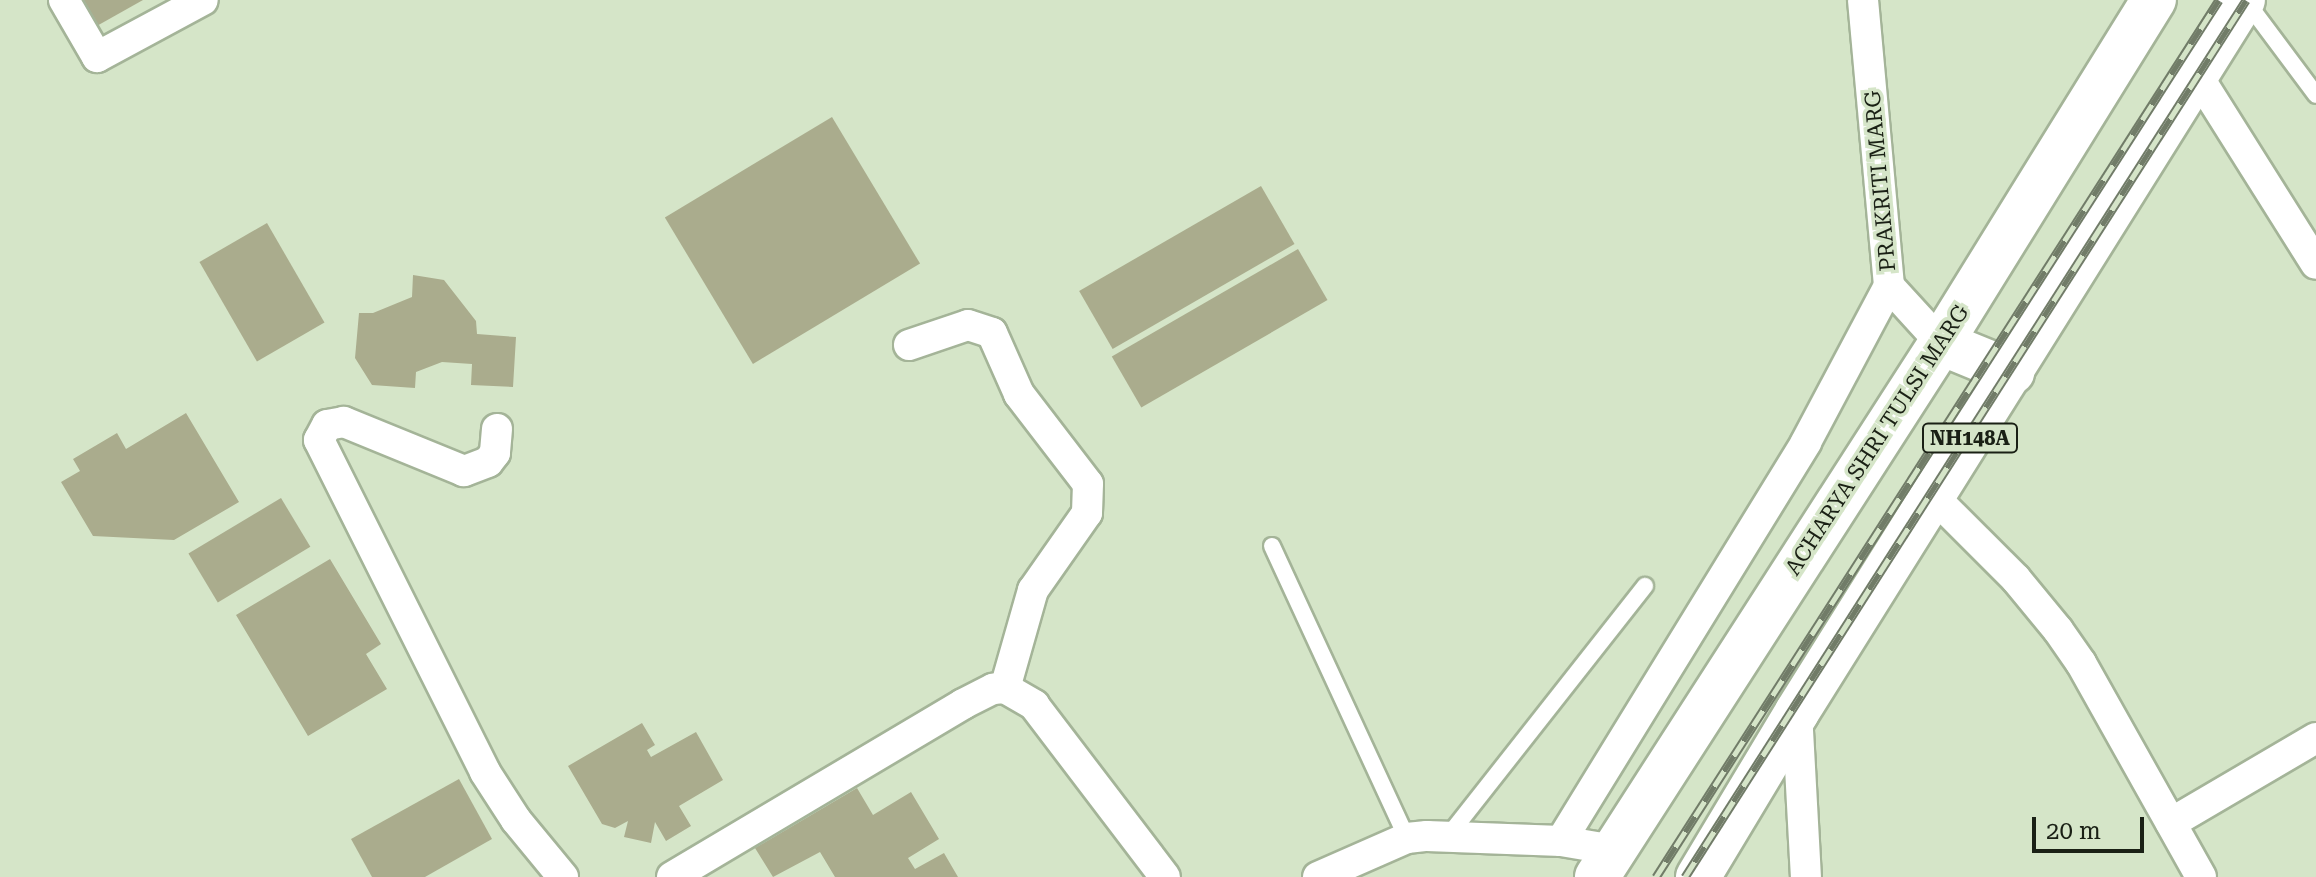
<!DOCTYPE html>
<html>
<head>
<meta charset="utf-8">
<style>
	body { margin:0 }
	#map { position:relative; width:2316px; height:877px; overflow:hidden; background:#d5e5c8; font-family:"Roboto Serif",serif }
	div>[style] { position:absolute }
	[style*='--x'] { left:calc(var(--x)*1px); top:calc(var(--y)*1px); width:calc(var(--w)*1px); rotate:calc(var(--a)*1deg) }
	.building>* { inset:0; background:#aaac8d; transform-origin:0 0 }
	.roads { filter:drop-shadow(2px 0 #a4b498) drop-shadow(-2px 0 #a4b498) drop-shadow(0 2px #a4b498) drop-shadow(0 -2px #a4b498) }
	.service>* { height:16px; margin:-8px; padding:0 8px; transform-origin:8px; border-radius:8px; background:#fff }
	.minor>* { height:30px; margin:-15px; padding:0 15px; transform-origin:15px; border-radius:15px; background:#fff }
	.trunk>* { height:44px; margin:-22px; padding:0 22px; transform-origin:22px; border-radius:22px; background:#fff }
	.rail>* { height:9px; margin-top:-4.5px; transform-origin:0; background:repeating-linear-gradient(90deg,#d5e5c8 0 18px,#717c68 0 36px); box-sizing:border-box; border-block:2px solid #717c68 }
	span { translate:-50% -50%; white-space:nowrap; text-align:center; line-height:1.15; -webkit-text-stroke:7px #d5e5c8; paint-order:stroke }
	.shield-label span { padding:2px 6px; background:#d5e5c8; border:2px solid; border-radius:6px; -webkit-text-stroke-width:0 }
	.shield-label { font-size:20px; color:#1a2015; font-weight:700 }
	.street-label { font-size:22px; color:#1a2015 }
	.scale { position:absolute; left:2032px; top:817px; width:112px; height:36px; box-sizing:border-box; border:4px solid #1a2015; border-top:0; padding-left:10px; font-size:24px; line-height:28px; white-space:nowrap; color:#1a2015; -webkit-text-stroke:6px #d5e5c8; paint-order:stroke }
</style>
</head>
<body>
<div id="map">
	<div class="building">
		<div style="clip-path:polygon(80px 0,143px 0,95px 27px)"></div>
		<div style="left:832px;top:117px;width:171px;height:195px;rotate:59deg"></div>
		<div style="left:1261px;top:186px;width:67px;height:210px;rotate:60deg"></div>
		<div style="left:267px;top:223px;width:115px;height:78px;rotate:60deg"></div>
		<div style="left:1298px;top:249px;width:59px;height:215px;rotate:60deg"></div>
		<div style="clip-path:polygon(413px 275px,444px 280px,476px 321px,477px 334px,516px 337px,513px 387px,471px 385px,472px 364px,442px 362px,416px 372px,415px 388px,372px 385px,355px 358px,359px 313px,373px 313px,412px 297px)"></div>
		<div style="clip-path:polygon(186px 413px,239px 502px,174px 540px,93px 536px,61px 482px,80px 471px,73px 459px,117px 433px,126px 449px)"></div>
		<div style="left:281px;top:498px;width:57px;height:108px;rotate:59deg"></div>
		<div style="clip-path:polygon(330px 559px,381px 644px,366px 654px,387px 689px,308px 736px,236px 615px)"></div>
		<div style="clip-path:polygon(642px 723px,655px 745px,647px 750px,651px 757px,696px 732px,723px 780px,679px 806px,691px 826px,666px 841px,655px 822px,651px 843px,624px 837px,628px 821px,615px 828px,602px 824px,568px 766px)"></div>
		<div style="clip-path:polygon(459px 779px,492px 839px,425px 877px,372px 877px,351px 839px)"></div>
		<div style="clip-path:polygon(857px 788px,873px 815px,911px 792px,939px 839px,908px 858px,915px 869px,944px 853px,958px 877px,835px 877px,820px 852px,773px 877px,755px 848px)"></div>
	</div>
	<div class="roads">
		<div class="service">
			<div style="--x:2246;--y:1;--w:117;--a:53.3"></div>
			<div style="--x:1272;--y:546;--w:322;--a:65.2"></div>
			<div style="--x:1449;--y:835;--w:317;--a:-51.8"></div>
		</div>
		<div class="minor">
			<div style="--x:64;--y:0;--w:66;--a:59.9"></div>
			<div style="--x:97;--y:57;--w:120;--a:-28.3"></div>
			<div style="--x:1863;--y:0;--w:287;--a:84.8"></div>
			<div style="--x:1889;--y:286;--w:77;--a:47.6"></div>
			<div style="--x:2197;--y:75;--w:223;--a:57.8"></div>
			<div style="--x:909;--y:345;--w:62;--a:-18.7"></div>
			<div style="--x:968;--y:325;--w:25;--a:18"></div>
			<div style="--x:992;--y:333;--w:67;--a:66.1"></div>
			<div style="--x:1019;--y:394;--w:113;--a:52.5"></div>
			<div style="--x:1088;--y:484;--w:29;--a:92"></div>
			<div style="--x:1087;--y:513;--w:94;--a:125"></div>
			<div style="--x:1033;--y:590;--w:102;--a:105.9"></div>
			<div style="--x:497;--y:429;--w:24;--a:95"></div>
			<div style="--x:495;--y:453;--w:11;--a:128"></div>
			<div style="--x:488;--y:462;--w:26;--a:159"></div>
			<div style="--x:464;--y:471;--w:130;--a:-157.8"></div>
			<div style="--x:344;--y:422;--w:17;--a:170"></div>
			<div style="--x:327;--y:425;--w:17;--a:118"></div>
			<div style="--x:319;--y:440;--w:371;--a:63.4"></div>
			<div style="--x:485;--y:772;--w:57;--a:57.1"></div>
			<div style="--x:516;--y:820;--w:74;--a:50.5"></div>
			<div style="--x:1933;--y:496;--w:117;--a:45"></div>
			<div style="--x:2016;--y:579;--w:66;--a:50.5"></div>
			<div style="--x:2058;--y:630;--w:40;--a:55.1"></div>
			<div style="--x:2081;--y:663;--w:245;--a:60.7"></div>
			<div style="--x:1797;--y:712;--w:165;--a:86.9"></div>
			<div style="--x:2171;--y:823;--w:168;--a:-30.4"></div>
			<div style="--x:1561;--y:841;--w:468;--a:-58.4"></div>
			<div style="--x:1806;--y:442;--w:177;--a:-62"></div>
			<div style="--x:672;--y:877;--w:339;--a:-30.7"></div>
			<div style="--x:963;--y:704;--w:34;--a:-27"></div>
			<div style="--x:993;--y:689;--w:12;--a:-5"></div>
			<div style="--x:1005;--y:688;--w:34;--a:30"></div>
			<div style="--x:1034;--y:705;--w:216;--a:52.7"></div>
			<div style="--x:1318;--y:877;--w:97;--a:-23.7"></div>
			<div style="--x:1407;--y:838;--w:20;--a:-6"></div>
			<div style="--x:1427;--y:836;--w:134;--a:2.1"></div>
			<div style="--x:1561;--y:841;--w:54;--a:9.6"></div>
		</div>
		<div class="trunk">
			<div style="--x:1941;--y:343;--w:77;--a:22.2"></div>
			<div style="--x:1597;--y:877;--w:635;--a:-57.21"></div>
			<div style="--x:1941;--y:343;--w:404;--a:-58.2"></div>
			<div style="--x:1698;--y:877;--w:192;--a:-59"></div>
			<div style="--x:1797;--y:712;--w:840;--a:-57.94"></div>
		</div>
	</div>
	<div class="rail">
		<div style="--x:1656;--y:877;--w:1042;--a:-57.3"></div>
		<div style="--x:1685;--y:877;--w:1041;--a:-57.39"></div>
	</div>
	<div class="shield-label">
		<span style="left:1970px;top:438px">NH148A</span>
	</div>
	<div class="street-label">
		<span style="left:1880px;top:181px;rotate:-95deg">PRAKRITI MARG</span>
		<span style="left:1877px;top:440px;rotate:-57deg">ACHARYA SHRI TULSI MARG</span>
	</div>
	<div class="scale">20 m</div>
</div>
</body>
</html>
